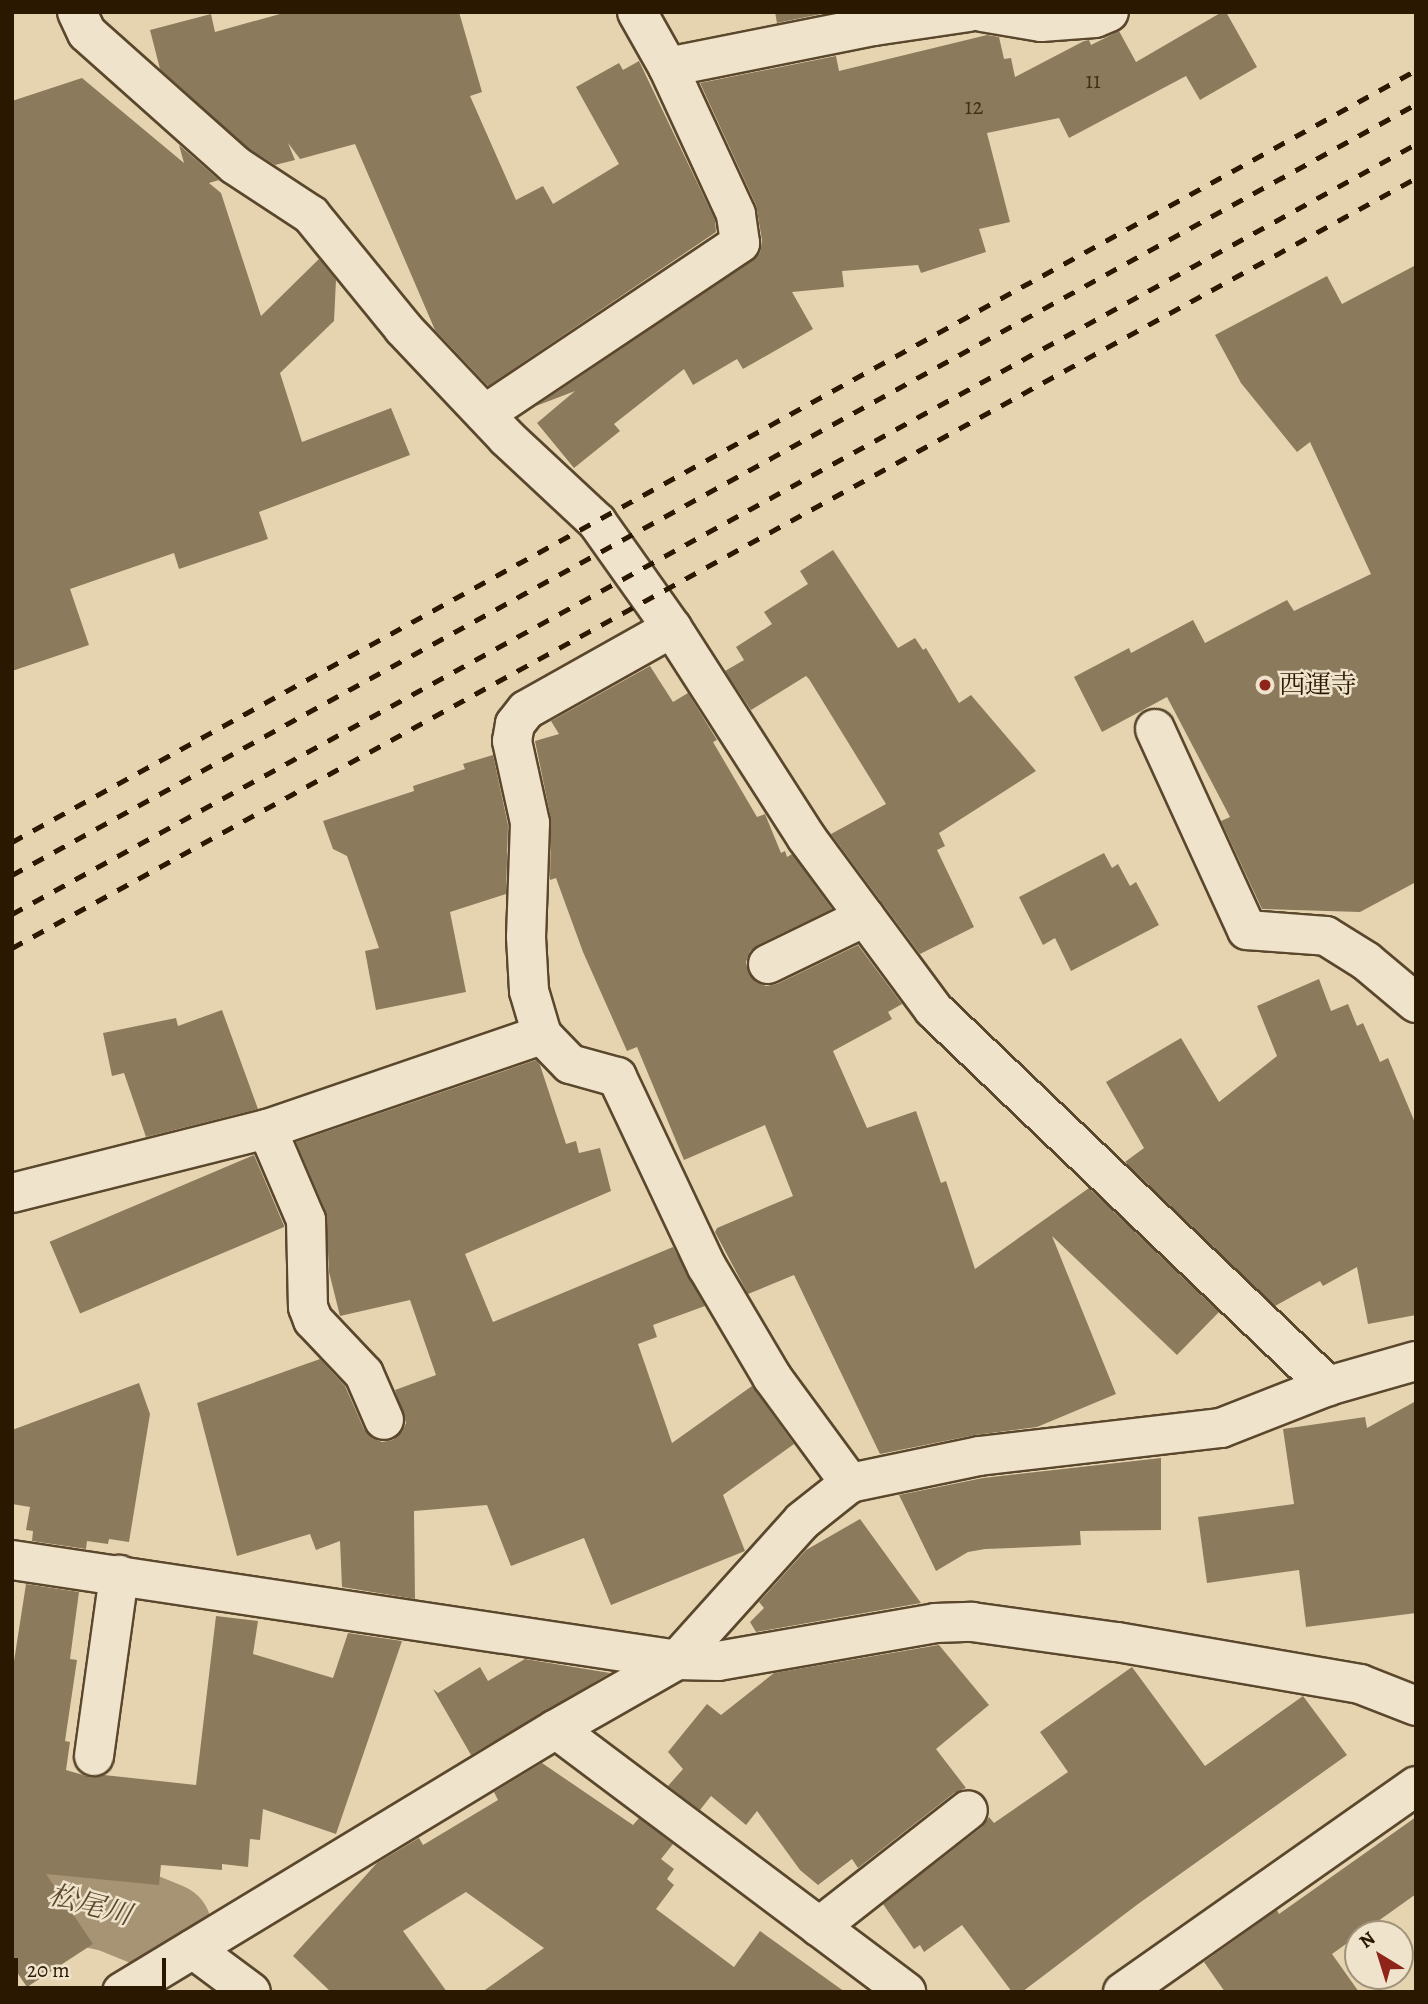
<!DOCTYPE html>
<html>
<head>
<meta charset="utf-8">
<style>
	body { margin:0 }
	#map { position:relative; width:1428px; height:2004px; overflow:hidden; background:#e6d4b1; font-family:Alegreya,"Noto Serif JP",serif }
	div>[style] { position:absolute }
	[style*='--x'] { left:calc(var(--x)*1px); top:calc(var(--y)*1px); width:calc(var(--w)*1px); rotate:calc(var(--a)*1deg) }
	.river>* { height:91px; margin:-45.5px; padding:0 45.5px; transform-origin:45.5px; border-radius:45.5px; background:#a69475 }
	.building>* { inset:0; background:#8c7a5c; transform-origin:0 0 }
	.roads { filter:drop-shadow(2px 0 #5a472c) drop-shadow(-2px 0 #5a472c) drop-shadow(0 2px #5a472c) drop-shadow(0 -2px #5a472c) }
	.minor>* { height:38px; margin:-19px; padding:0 19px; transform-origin:19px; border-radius:19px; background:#efe3cc }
	.rail>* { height:5px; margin-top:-2.5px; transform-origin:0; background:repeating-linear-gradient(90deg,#2b1800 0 12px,transparent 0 24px) }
	.dots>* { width:19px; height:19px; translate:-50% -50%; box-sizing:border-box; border:4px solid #efe3cc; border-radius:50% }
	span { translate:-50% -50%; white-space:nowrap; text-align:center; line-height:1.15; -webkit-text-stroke:5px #efe3cc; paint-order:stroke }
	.number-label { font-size:23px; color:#433017 }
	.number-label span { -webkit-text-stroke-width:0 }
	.poi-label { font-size:26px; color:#2b1800 }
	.left { translate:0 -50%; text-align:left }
	.water-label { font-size:28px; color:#5c4a2f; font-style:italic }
	.frame { position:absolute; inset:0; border:14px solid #2b1800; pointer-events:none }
	.north { position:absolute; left:1344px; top:1920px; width:70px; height:70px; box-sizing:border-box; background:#efe3cc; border:2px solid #a1927a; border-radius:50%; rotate:322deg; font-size:19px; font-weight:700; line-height:28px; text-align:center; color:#2b1800 }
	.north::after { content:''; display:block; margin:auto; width:24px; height:32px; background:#8f2418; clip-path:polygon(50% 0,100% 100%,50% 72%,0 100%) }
	.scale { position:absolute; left:14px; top:1958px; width:152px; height:32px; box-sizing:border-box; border:4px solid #2b1800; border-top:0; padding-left:9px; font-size:21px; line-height:24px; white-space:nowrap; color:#2b1800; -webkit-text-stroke:5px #efe3cc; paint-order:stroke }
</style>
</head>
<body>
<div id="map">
	<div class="river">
		<div style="--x:12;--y:1885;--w:102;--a:11.9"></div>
		<div style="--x:112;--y:1906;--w:58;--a:22.2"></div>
	</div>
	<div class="building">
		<div style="clip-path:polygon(287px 12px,459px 12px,482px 92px,470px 96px,516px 200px,543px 186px,553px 204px,619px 164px,576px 87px,619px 63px,623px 70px,639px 61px,715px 220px,716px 232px,488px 386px,435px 330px,355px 144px,300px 159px,288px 143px,295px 160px,275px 165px,248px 148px,160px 69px,150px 30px,211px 14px,215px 32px)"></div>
		<div style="clip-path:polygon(775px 12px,826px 12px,826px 13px,777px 23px)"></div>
		<div style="clip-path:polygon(1222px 12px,1226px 12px,1257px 67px,1200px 100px,1186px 76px,1069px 138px,1059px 118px,987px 133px,1010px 222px,979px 229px,986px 252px,921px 273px,918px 265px,842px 271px,844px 287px,792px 292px,813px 329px,743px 369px,737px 359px,693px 385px,684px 369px,614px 424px,620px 431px,574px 468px,537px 423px,575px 391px,536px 406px,752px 261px,760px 253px,762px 240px,756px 205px,700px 83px,836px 56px,839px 71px,987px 35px,999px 37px,1004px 59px,1011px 58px,1015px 77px,1084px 41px,1089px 40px,1091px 45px,1119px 31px,1136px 62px)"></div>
		<div style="clip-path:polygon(82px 78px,184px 163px,179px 145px,219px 180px,209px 183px,221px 193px,261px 316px,319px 259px,336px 280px,334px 321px,280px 373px,302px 442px,391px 408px,410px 455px,259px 512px,268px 539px,179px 569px,174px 553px,70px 589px,89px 645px,12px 671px,12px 101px)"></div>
		<div style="clip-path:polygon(1416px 265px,1416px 882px,1360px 912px,1262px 909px,1221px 821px,1230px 817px,1167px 697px,1102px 732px,1074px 677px,1129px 648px,1131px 653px,1193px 620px,1205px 643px,1287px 600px,1294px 611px,1371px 574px,1310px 442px,1297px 452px,1241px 383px,1215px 335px,1327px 276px,1342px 304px)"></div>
		<div style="clip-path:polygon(833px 550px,898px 648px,915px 638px,923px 650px,926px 648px,959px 703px,971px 695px,1036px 771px,939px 833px,945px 846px,937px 850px,974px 927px,920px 954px,831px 834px,886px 804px,809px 679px,806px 676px,751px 710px,725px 671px,744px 660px,736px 647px,772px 624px,764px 612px,808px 584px,800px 571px)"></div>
		<div style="clip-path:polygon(650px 666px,673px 702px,688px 693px,717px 740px,713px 742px,757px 817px,765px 814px,781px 853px,785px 851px,787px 857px,792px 854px,832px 909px,758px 945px,750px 951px,746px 962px,749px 974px,756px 982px,766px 986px,777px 984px,858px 945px,902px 1004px,888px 1012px,892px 1019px,833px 1051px,867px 1128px,916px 1111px,941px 1183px,946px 1181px,975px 1269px,1089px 1188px,1219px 1312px,1177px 1355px,1052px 1236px,1116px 1394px,1037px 1427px,975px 1435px,880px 1454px,794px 1275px,748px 1294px,715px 1232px,717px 1228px,793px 1196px,765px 1125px,684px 1160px,637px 1047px,627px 1051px,583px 952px,556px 878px,550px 880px,551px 819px,535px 741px,559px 734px,551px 721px)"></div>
		<div style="clip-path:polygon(493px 755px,508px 825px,506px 894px,450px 912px,466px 992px,376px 1010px,365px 951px,379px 948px,347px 856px,333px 849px,323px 821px,414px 791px,413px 786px,465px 769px,463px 764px)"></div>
		<div style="clip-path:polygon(1104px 853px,1112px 868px,1118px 864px,1130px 886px,1136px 882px,1159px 925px,1071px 971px,1055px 938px,1043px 945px,1019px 897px)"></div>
		<div style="clip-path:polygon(1319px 979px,1331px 1011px,1348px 1004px,1357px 1026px,1363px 1023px,1380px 1062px,1388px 1058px,1416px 1125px,1416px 1315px,1368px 1324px,1357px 1267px,1323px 1286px,1320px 1281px,1275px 1306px,1125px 1162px,1144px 1148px,1106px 1082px,1181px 1038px,1219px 1102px,1277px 1056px,1257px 1006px)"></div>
		<div style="clip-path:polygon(222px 1010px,258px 1109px,146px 1137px,124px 1073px,112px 1076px,103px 1033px,176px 1018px,178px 1026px)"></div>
		<div style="clip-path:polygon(536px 1060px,540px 1065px,566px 1144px,576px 1141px,579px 1153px,600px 1148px,611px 1191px,465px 1254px,493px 1322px,673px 1247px,705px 1306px,653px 1325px,657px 1337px,638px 1344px,672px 1443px,752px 1386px,794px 1444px,723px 1495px,745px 1551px,611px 1605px,584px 1538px,511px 1566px,487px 1505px,414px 1511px,415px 1599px,342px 1587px,340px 1541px,316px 1550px,310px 1534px,237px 1556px,197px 1403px,320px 1359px,345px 1386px,364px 1429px,372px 1438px,382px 1442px,393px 1440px,402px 1432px,406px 1423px,395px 1390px,436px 1375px,410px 1300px,340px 1316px,329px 1272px,326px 1212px,296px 1142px)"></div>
		<div style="left:254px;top:1155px;width:78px;height:222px;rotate:67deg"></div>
		<div style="clip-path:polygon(139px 1383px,150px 1414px,129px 1542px,109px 1539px,108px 1544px,87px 1541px,86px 1549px,32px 1541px,33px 1531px,26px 1530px,30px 1507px,12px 1504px,12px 1430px)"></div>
		<div style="clip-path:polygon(1416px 1401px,1416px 1613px,1306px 1627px,1299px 1570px,1207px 1583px,1198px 1517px,1294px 1504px,1283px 1429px,1365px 1417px,1367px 1428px)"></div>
		<div style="clip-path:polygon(1161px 1458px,1161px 1530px,1080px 1531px,1081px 1545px,985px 1549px,968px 1552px,936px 1571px,899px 1495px,983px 1478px)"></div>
		<div style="clip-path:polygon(860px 1519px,921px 1603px,756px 1632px,750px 1622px,764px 1608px,759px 1602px,806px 1550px)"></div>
		<div style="clip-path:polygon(26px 1584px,79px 1592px,70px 1659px,77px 1660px,65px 1741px,70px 1742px,66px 1770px,90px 1777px,104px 1775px,196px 1785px,216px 1616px,258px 1621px,253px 1654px,333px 1678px,348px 1633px,402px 1641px,336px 1834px,263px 1809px,260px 1840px,250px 1839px,248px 1867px,222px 1864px,222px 1870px,161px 1865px,159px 1885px,46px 1874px,93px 1944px,27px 1987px,12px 1965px,12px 1674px)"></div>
		<div style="clip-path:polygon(939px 1645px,989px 1705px,936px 1749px,966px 1788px,954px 1793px,858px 1868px,852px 1859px,818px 1885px,800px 1870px,757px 1811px,746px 1825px,711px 1796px,700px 1810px,668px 1786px,683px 1769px,668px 1752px,707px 1704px,721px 1715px,774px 1673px)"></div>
		<div style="clip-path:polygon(525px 1659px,610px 1673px,471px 1755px,433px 1689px,438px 1693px,480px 1667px,488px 1681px)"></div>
		<div style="clip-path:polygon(1132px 1667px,1205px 1766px,1303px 1696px,1347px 1755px,1138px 1904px,1022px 1992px,1012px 1992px,962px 1925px,924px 1952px,920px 1945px,914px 1949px,883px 1904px,982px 1827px,989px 1817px,994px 1823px,1068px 1772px,1040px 1732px)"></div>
		<div style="clip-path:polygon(542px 1763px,633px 1825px,639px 1818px,673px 1844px,661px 1859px,674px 1869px,667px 1879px,674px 1885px,656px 1909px,734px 1967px,760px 1931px,845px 1992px,482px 1992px,544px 1948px,466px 1892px,403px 1931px,447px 1992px,331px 1992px,293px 1956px,377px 1863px,419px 1838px,423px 1845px,498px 1800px,494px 1792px)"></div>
		<div style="clip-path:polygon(1416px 1817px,1416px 1894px,1332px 1954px,1359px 1992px,1225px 1992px,1204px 1962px,1277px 1910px,1279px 1914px)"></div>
	</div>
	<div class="roads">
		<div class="minor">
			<div style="--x:77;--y:12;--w:23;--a:65"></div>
			<div style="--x:87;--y:33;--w:198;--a:41.7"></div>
			<div style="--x:235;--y:165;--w:91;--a:33.3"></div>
			<div style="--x:311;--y:215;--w:146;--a:50.8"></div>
			<div style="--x:403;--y:328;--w:151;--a:46.6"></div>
			<div style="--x:507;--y:438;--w:123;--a:43"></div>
			<div style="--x:597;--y:522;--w:130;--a:54.7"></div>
			<div style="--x:672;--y:628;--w:248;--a:57.3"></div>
			<div style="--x:806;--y:837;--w:215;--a:53.5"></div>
			<div style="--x:934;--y:1010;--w:545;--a:43.66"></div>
			<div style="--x:982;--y:12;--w:60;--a:9.6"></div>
			<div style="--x:1041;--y:22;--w:54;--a:-4.2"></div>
			<div style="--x:1095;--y:18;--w:15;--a:-23"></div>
			<div style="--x:668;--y:67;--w:210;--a:-11.3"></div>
			<div style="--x:874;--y:26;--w:96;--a:-8.4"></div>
			<div style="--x:485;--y:414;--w:307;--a:-33.8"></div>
			<div style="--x:740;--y:243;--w:29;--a:-98"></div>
			<div style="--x:736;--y:214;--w:162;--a:-114.8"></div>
			<div style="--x:668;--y:67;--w:63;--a:-119.4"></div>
			<div style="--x:672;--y:628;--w:167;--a:150.7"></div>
			<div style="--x:526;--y:710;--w:18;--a:128"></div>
			<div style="--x:515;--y:724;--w:17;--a:100"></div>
			<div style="--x:512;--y:741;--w:84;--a:77.6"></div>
			<div style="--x:530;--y:823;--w:114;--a:92"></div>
			<div style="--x:526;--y:937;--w:54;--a:86.8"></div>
			<div style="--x:529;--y:991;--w:46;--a:73.5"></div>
			<div style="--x:542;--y:1035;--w:40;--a:46"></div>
			<div style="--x:570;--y:1064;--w:49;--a:15.5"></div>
			<div style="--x:617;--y:1077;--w:210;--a:64.7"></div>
			<div style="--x:707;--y:1267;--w:128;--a:59.4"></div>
			<div style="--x:772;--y:1377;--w:132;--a:53.7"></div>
			<div style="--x:1155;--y:729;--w:221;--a:65.4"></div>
			<div style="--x:1247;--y:930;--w:79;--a:4.3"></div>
			<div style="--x:1326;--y:936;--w:47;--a:32"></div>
			<div style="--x:1366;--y:961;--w:65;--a:40"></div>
			<div style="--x:768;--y:964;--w:108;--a:-25.9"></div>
			<div style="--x:267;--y:1129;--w:99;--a:66.8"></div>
			<div style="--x:306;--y:1220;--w:87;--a:88.7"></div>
			<div style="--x:308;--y:1307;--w:14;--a:69"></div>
			<div style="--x:313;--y:1320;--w:74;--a:46.6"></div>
			<div style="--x:364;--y:1374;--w:50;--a:66.5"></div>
			<div style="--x:12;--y:1193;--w:263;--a:-14.1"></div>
			<div style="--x:267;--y:1129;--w:291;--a:-18.9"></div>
			<div style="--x:12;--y:1560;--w:672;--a:8.55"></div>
			<div style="--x:677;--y:1660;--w:41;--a:1.4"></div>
			<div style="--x:718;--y:1661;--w:220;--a:-9.9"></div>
			<div style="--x:935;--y:1623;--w:37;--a:-2"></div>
			<div style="--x:972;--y:1622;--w:146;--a:7.9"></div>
			<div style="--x:1117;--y:1642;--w:247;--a:9.8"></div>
			<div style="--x:1360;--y:1684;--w:60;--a:21.4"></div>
			<div style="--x:556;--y:1729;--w:438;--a:36.9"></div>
			<div style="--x:94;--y:1756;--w:183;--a:-82.1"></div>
			<div style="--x:819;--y:1927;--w:189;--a:-38.1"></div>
			<div style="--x:193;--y:1949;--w:72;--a:36.6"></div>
			<div style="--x:122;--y:1992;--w:507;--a:-31.22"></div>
			<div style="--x:556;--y:1729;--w:139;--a:-29.7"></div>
			<div style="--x:677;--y:1660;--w:187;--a:-48"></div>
			<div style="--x:802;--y:1521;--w:61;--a:-38.4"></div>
			<div style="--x:850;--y:1483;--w:132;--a:-11.8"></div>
			<div style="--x:979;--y:1456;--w:244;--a:-6.6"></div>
			<div style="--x:1221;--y:1428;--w:115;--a:-21.4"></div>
			<div style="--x:1328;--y:1386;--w:91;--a:-15.9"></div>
			<div style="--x:1123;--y:1992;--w:358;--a:-35.1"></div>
		</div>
	</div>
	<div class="rail">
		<div style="--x:12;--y:842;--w:1602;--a:-28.8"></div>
		<div style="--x:12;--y:875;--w:1602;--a:-28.77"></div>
		<div style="--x:12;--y:914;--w:1601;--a:-28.74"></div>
		<div style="--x:12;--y:948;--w:1601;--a:-28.74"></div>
	</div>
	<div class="dots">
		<div style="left:1265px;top:685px;background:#8f2418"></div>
	</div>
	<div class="number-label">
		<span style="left:1093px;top:81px">11</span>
		<span style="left:974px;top:107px">12</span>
	</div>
	<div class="poi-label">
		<span class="left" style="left:1279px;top:685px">西運寺</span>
	</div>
	<div class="water-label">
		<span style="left:90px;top:1905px;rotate:15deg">松尾川</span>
	</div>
	<div class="frame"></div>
	<div class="north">N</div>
	<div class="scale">20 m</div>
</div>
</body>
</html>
